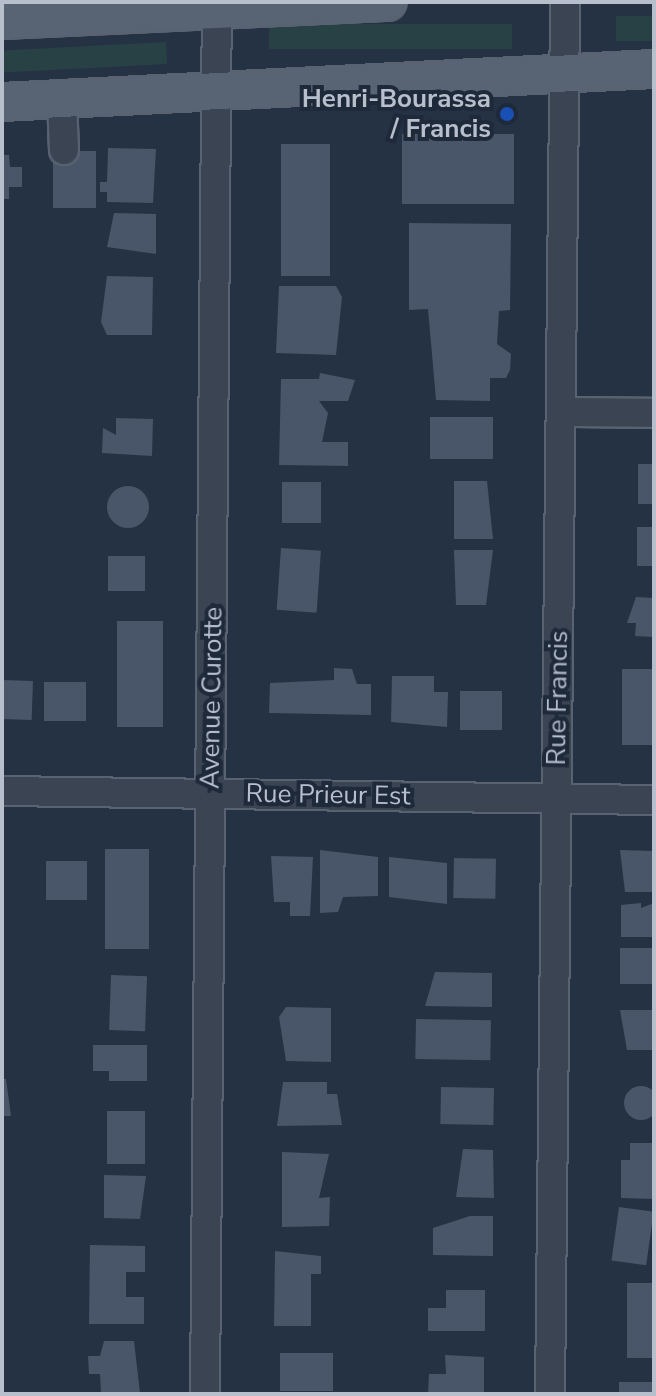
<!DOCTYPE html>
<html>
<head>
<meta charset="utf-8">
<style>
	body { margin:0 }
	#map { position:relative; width:656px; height:1396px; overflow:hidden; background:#253244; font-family:"Nunito Sans",sans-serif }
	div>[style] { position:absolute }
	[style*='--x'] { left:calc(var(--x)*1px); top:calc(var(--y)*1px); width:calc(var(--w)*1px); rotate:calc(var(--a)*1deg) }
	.green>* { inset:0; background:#274145; transform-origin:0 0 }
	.building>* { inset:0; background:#49566a; transform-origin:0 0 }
	.round { border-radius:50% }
	.roads { filter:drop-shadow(2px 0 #586270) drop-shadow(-2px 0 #586270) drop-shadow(0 2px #586270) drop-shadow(0 -2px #586270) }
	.minor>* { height:28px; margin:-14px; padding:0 14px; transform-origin:14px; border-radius:14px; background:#3a4453 }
	.major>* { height:36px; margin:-18px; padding:0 18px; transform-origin:18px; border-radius:18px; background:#586373 }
	.dots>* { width:22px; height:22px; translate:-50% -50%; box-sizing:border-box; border:4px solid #1e2939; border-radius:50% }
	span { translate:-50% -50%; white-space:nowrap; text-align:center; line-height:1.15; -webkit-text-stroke:8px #1e2939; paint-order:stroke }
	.poi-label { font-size:26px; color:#b7bfcd; font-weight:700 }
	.right { translate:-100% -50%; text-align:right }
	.street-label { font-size:26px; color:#b7bfcd }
	.frame { position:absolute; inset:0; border:4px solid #b7bfcd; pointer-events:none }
</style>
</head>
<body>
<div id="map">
	<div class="green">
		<div style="left:654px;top:16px;width:25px;height:38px;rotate:90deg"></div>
		<div style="left:512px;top:24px;width:25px;height:243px;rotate:90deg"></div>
		<div style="left:166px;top:42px;width:22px;height:164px;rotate:87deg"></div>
	</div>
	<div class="building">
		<div style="left:402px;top:134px;width:112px;height:70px"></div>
		<div style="left:281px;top:144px;width:49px;height:132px"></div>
		<div style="clip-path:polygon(108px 148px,156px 149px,153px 203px,107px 202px,107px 192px,100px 192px,100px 182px,107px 182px)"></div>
		<div style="left:53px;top:151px;width:43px;height:57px"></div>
		<div style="clip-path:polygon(2px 155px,9px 155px,10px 167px,22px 167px,22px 187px,9px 187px,9px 199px,2px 199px)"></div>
		<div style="clip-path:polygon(114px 213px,156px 214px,156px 254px,107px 247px)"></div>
		<div style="clip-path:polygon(409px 223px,511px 224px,510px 310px,499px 311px,497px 344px,511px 354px,510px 370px,506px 378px,490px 378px,490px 401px,436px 400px,428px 309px,409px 310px)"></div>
		<div style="clip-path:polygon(107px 276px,153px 277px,152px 335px,107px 335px,101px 322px)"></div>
		<div style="clip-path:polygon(279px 286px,336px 286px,342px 297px,336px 355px,276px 353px)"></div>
		<div style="clip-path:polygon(320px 373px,355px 380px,348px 401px,319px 401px,328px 413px,322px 442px,348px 442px,348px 466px,279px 465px,281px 379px,319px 379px)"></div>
		<div style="left:430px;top:417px;width:63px;height:42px"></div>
		<div style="clip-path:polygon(116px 418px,153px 419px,152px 456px,102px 453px,103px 428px,116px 435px)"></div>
		<div style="left:638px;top:464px;width:16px;height:40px"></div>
		<div style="clip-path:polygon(454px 481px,487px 481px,493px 539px,454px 539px)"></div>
		<div style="left:282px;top:482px;width:39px;height:41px"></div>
		<div class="round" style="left:107px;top:486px;width:42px;height:42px"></div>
		<div style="left:637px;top:527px;width:17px;height:39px"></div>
		<div style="left:281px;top:548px;width:40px;height:62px;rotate:4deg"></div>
		<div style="clip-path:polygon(454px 550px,493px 550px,486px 605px,456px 605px)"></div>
		<div style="left:108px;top:556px;width:37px;height:35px"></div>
		<div style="clip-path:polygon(636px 597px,654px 598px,654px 637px,635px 636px,636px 623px,627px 623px)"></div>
		<div style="left:117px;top:621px;width:46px;height:106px"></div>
		<div style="clip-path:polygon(334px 668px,352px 669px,357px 684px,371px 684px,371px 715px,269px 713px,270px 683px,334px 680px)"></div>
		<div style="left:622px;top:669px;width:32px;height:76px"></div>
		<div style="clip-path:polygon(392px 676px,434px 676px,434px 692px,448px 692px,447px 727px,391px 722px)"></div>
		<div style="left:2px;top:680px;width:31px;height:39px;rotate:2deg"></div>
		<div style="left:44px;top:682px;width:42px;height:39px"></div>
		<div style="left:460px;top:691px;width:42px;height:39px"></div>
		<div style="left:105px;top:849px;width:44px;height:100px"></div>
		<div style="clip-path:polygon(320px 850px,378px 857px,378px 896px,343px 897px,338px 912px,320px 913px)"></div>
		<div style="clip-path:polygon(620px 850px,654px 851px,654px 892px,625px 892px)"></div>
		<div style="clip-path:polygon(271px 856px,313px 857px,310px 916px,290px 916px,290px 902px,274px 902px)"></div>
		<div style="clip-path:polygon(389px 857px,447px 863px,447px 904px,389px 897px)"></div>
		<div style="left:454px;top:858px;width:42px;height:40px;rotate:1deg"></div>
		<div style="left:46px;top:861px;width:41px;height:39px"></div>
		<div style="clip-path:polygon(641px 903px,641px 908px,654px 903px,654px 937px,621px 937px,621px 905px)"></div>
		<div style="left:620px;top:948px;width:34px;height:36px"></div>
		<div style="clip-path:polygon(435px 972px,492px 973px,492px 1007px,425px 1006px)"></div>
		<div style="left:111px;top:975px;width:36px;height:55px;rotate:2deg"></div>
		<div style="clip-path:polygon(286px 1007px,331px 1008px,331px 1062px,286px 1061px,279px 1017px)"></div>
		<div style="clip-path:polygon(620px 1010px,654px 1010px,654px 1050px,627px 1050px)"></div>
		<div style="left:416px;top:1019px;width:75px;height:40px;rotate:1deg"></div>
		<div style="clip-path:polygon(93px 1045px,147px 1045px,147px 1081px,109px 1081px,109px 1071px,93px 1071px)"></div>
		<div style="clip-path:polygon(2px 1079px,6px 1079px,11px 1116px,2px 1116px)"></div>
		<div style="clip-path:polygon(283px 1082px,327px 1082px,327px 1094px,337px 1094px,342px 1125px,277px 1126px)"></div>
		<div class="round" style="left:624px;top:1086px;width:34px;height:34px"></div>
		<div style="left:441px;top:1087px;width:53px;height:37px;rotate:1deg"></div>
		<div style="left:107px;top:1111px;width:38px;height:53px"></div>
		<div style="clip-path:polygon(630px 1143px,654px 1143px,654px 1199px,621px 1198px,621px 1160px,630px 1160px)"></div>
		<div style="clip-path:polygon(463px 1149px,493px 1150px,494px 1198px,456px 1197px)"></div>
		<div style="clip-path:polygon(282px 1152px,329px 1154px,319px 1198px,330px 1197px,329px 1226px,282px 1227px)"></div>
		<div style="clip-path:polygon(104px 1175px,146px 1176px,140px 1219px,104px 1218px)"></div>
		<div style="left:619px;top:1207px;width:35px;height:54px;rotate:8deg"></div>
		<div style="clip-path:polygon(470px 1216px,493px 1216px,493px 1256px,433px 1255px,433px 1228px)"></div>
		<div style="clip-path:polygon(90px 1245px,145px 1246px,145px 1272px,126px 1272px,126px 1297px,144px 1297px,144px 1324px,89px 1324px)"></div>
		<div style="clip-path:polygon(275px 1251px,321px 1256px,321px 1274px,311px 1274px,311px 1326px,274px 1326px)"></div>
		<div style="left:627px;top:1283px;width:27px;height:75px"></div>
		<div style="clip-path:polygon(446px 1290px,485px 1290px,485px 1331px,428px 1331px,428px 1308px,446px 1308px)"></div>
		<div style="clip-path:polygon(104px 1341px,134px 1341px,140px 1393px,101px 1393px,100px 1374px,89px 1374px,88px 1356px,100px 1356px)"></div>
		<div style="left:280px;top:1353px;width:53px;height:38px"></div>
		<div style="clip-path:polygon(445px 1355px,484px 1357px,484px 1394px,428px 1394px,429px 1374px,446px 1374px)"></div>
		<div style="left:619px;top:1382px;width:35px;height:12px"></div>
	</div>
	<div class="roads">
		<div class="minor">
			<div style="--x:62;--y:99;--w:51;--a:87.8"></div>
			<div style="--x:563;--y:412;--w:91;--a:0.6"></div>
			<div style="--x:2;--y:791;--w:652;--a:0.79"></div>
			<div style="--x:205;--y:1394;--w:1392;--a:-89.51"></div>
			<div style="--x:550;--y:1394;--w:1392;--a:-89.38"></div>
		</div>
		<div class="major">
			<div style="--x:2;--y:20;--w:386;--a:-2.7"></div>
			<div style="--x:2;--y:102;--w:653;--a:-2.9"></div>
		</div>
	</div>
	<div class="dots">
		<div style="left:507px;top:114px;background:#1a4fb4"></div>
	</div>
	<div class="poi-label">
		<span class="right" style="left:491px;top:114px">Henri-Bourassa<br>/ Francis</span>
	</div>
	<div class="street-label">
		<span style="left:212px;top:698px;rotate:-89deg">Avenue Curotte</span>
		<span style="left:558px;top:698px;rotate:-89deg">Rue Francis</span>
		<span style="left:328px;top:795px;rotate:1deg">Rue Prieur Est</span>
	</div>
	<div class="frame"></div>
</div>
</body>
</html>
